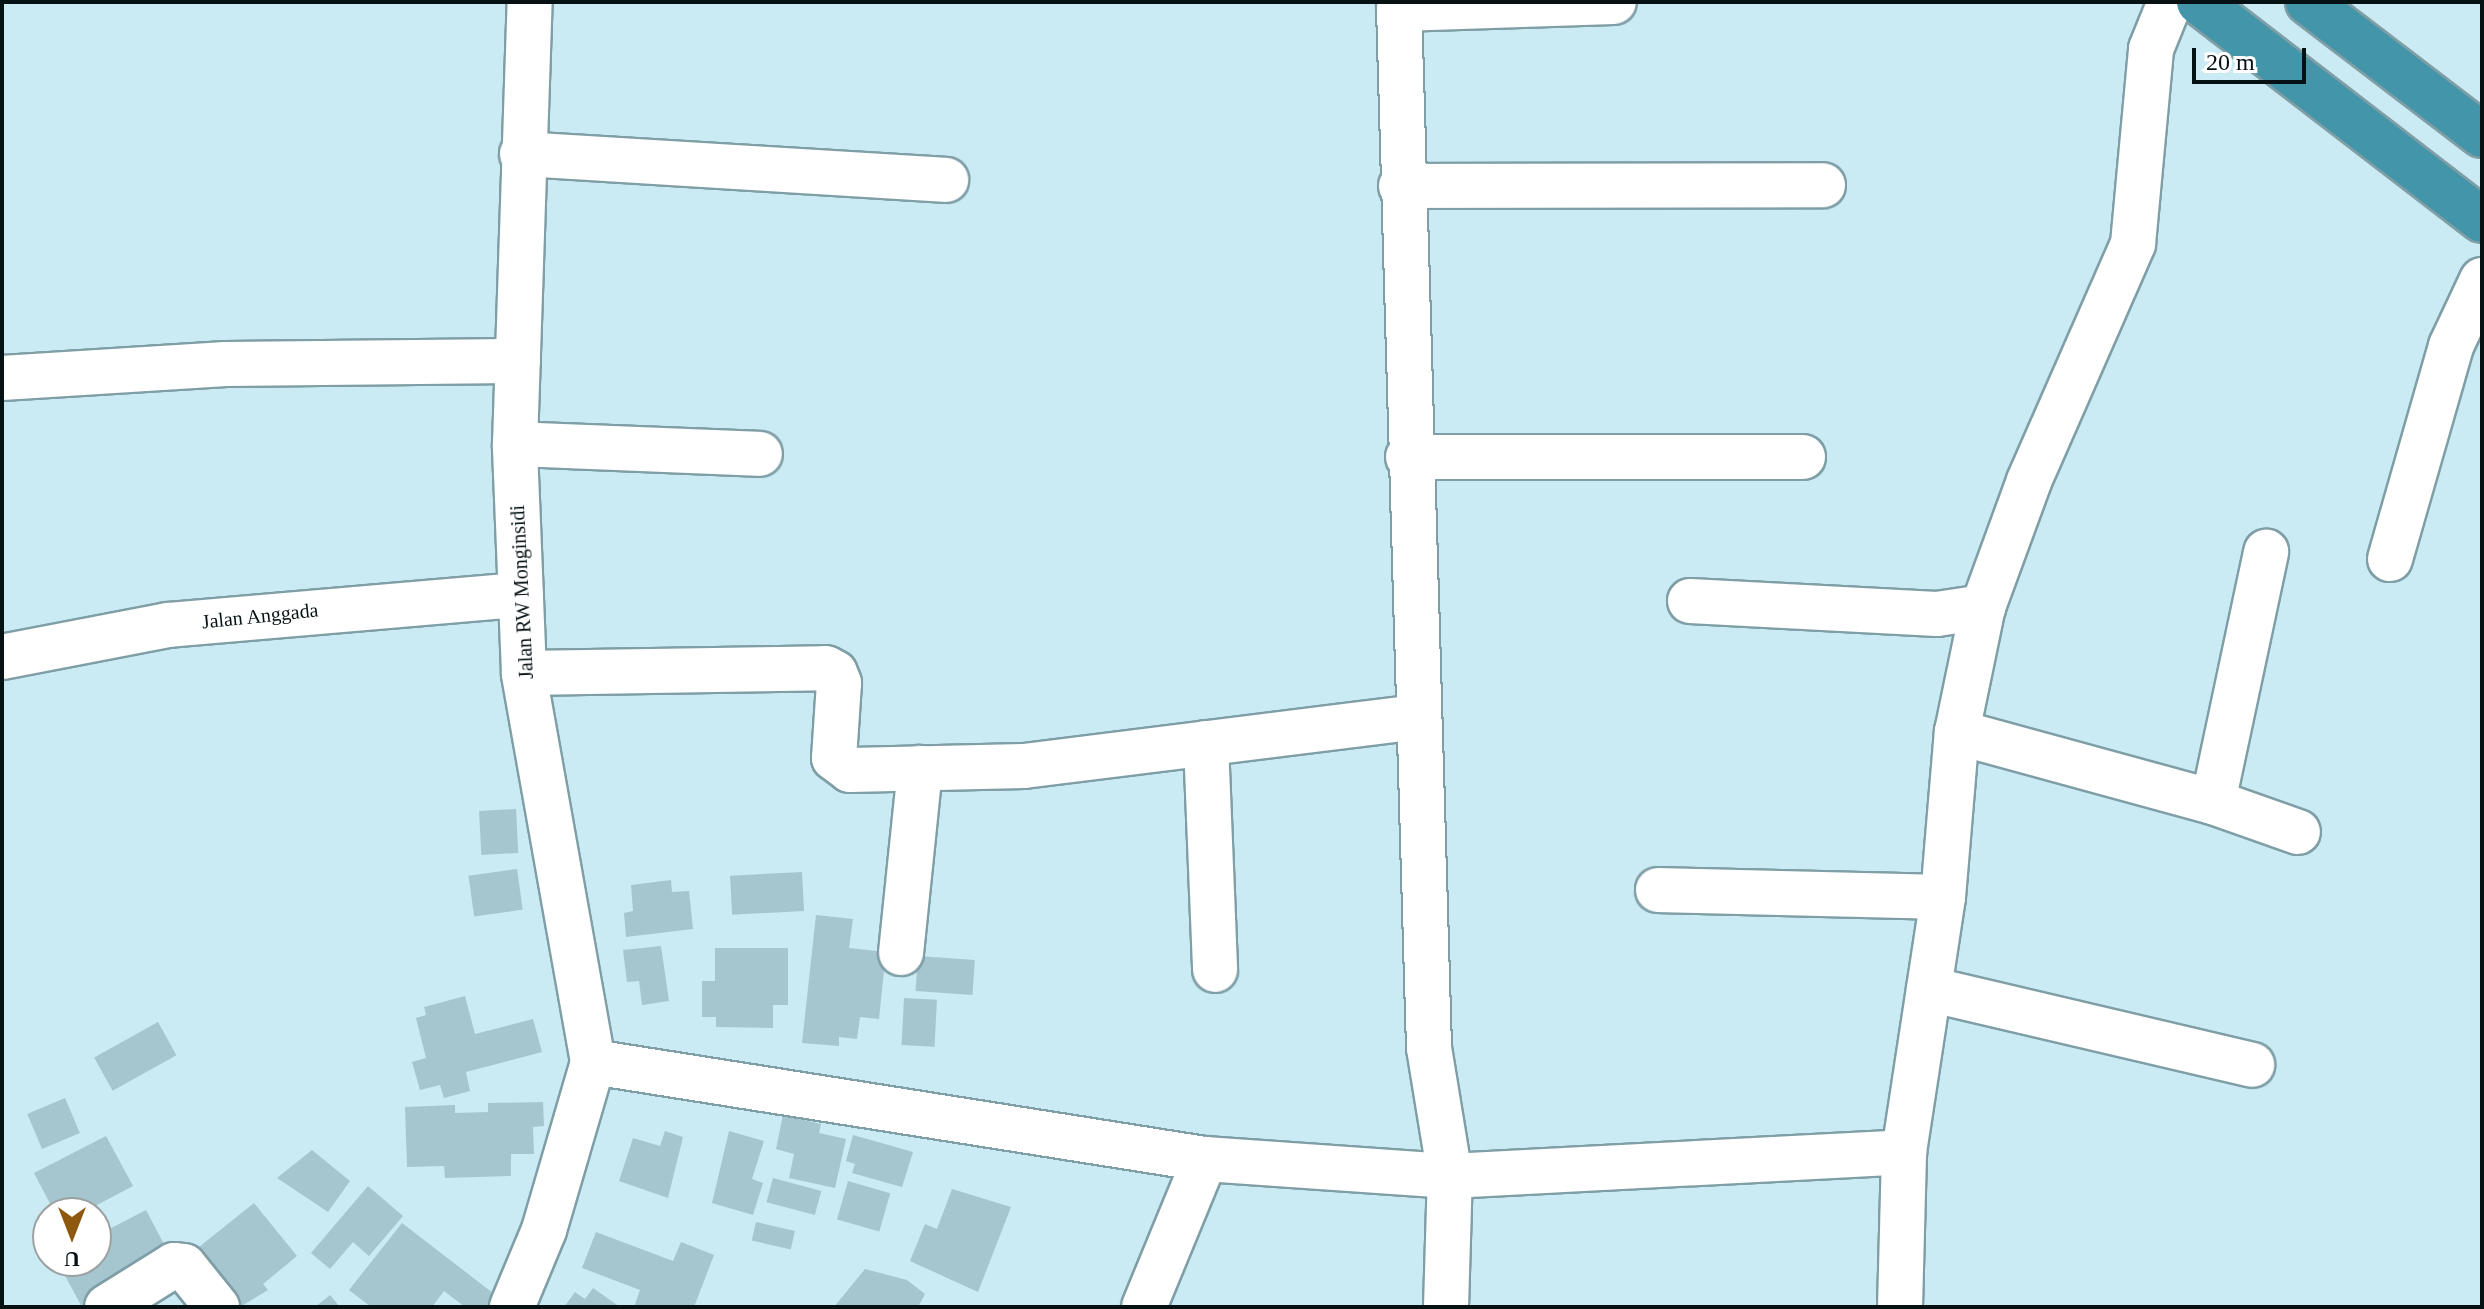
<!DOCTYPE html>
<html>
<head>
<meta charset="utf-8">
<style>
	body { margin:0 }
	#map { position:relative; width:2484px; height:1309px; overflow:hidden; background:#caebf3; font-family:Georgia,serif }
	div>[style] { position:absolute }
	[style*='--x'] { left:calc(var(--x)*1px); top:calc(var(--y)*1px); width:calc(var(--w)*1px); rotate:calc(var(--a)*1deg) }
	.building>* { inset:0; background:#a6c6cf; transform-origin:0 0 }
	.roads { filter:drop-shadow(2px 0 #7f9ea6) drop-shadow(-2px 0 #7f9ea6) drop-shadow(0 2px #7f9ea6) drop-shadow(0 -2px #7f9ea6) }
	.street>* { height:44px; margin:-22px; padding:0 22px; transform-origin:22px; border-radius:22px; background:#fff }
	.highway>* { height:44px; margin:-22px; padding:0 22px; transform-origin:22px; border-radius:22px; background:#4395a9 }
	span { translate:-50% -50%; white-space:nowrap; text-align:center; line-height:1.15; -webkit-text-stroke:6px #fff; paint-order:stroke }
	.street-label { font-size:20px; color:#061114 }
	.frame { position:absolute; inset:0; border:4px solid #061114; pointer-events:none }
	.north { position:absolute; left:32px; top:1197px; width:80px; height:80px; box-sizing:border-box; background:#fff; border:2px solid #9ba0a1; border-radius:50%; rotate:180deg; font-size:22px; font-weight:700; line-height:32px; text-align:center; color:#061114 }
	.north::after { content:''; display:block; margin:auto; width:28px; height:36px; background:#8f580f; clip-path:polygon(50% 0,100% 100%,50% 72%,0 100%) }
	.scale { position:absolute; left:2192px; top:48px; width:114px; height:36px; box-sizing:border-box; border:4px solid #061114; border-top:0; padding-left:10px; font-size:24px; line-height:28px; white-space:nowrap; color:#061114; -webkit-text-stroke:6px #fff; paint-order:stroke }
</style>
</head>
<body>
<div id="map">
	<div class="building">
		<div style="left:516px;top:809px;width:44px;height:37px;rotate:87deg"></div>
		<div style="left:517px;top:869px;width:41px;height:49px;rotate:82deg"></div>
		<div style="left:802px;top:872px;width:39px;height:72px;rotate:87deg"></div>
		<div style="clip-path:polygon(671px 880px,672px 892px,689px 891px,693px 929px,626px 937px,624px 913px,633px 911px,631px 885px)"></div>
		<div style="clip-path:polygon(816px 915px,853px 919px,849px 948px,886px 952px,879px 1019px,860px 1017px,857px 1039px,839px 1037px,839px 1046px,802px 1043px)"></div>
		<div style="clip-path:polygon(661px 946px,669px 1001px,642px 1005px,639px 981px,627px 982px,623px 950px)"></div>
		<div style="clip-path:polygon(715px 948px,788px 948px,788px 1005px,773px 1005px,773px 1028px,716px 1027px,716px 1017px,702px 1017px,702px 981px,715px 981px)"></div>
		<div style="left:918px;top:956px;width:57px;height:35px;rotate:4deg"></div>
		<div style="clip-path:polygon(465px 996px,475px 1034px,533px 1019px,542px 1052px,466px 1072px,470px 1091px,444px 1098px,440px 1085px,420px 1090px,412px 1062px,426px 1058px,416px 1018px,426px 1015px,424px 1007px)"></div>
		<div style="left:904px;top:998px;width:33px;height:47px;rotate:3deg"></div>
		<div style="left:158px;top:1022px;width:38px;height:73px;rotate:61deg"></div>
		<div style="left:65px;top:1098px;width:38px;height:41px;rotate:67deg"></div>
		<div style="clip-path:polygon(543px 1102px,544px 1126px,533px 1127px,534px 1154px,511px 1154px,511px 1176px,445px 1178px,444px 1166px,407px 1167px,405px 1107px,455px 1105px,455px 1113px,488px 1112px,488px 1103px)"></div>
		<div style="clip-path:polygon(783px 1115px,821px 1124px,819px 1133px,846px 1139px,835px 1188px,789px 1178px,794px 1154px,776px 1149px)"></div>
		<div style="clip-path:polygon(665px 1131px,683px 1137px,668px 1198px,619px 1181px,633px 1138px,660px 1146px)"></div>
		<div style="clip-path:polygon(729px 1131px,764px 1141px,752px 1179px,763px 1183px,753px 1215px,712px 1203px)"></div>
		<div style="clip-path:polygon(853px 1135px,913px 1152px,902px 1187px,852px 1173px,855px 1164px,846px 1161px)"></div>
		<div style="clip-path:polygon(106px 1136px,133px 1186px,82px 1213px,55px 1213px,34px 1173px)"></div>
		<div style="clip-path:polygon(312px 1150px,350px 1181px,328px 1212px,277px 1178px)"></div>
		<div style="left:773px;top:1178px;width:50px;height:25px;rotate:15deg"></div>
		<div style="left:848px;top:1181px;width:44px;height:40px;rotate:16deg"></div>
		<div style="clip-path:polygon(368px 1186px,403px 1216px,369px 1256px,353px 1242px,330px 1269px,311px 1253px)"></div>
		<div style="clip-path:polygon(952px 1189px,1011px 1207px,978px 1292px,910px 1261px,925px 1224px,937px 1229px)"></div>
		<div style="clip-path:polygon(254px 1203px,297px 1256px,263px 1284px,268px 1290px,240px 1307px,194px 1251px)"></div>
		<div style="clip-path:polygon(146px 1210px,167px 1250px,82px 1307px,57px 1261px,96px 1261px,96px 1236px)"></div>
		<div style="left:756px;top:1222px;width:40px;height:19px;rotate:13deg"></div>
		<div style="clip-path:polygon(402px 1223px,502px 1300px,497px 1307px,465px 1307px,444px 1291px,432px 1307px,371px 1307px,349px 1290px)"></div>
		<div style="clip-path:polygon(596px 1232px,673px 1261px,681px 1242px,714px 1255px,694px 1307px,634px 1307px,640px 1290px,582px 1268px)"></div>
		<div style="clip-path:polygon(865px 1269px,907px 1280px,925px 1294px,918px 1307px,834px 1307px)"></div>
		<div style="clip-path:polygon(593px 1288px,620px 1307px,564px 1307px,575px 1292px,585px 1299px)"></div>
		<div style="clip-path:polygon(330px 1295px,340px 1307px,315px 1307px)"></div>
	</div>
	<div class="roads">
		<div class="street">
			<div style="--x:522;--y:154;--w:425;--a:3.5"></div>
			<div style="--x:1401;--y:186;--w:422;--a:-0.1"></div>
			<div style="--x:2;--y:378;--w:224;--a:-3.6"></div>
			<div style="--x:226;--y:364;--w:292;--a:-0.6"></div>
			<div style="--x:515;--y:444;--w:245;--a:2.3"></div>
			<div style="--x:1408;--y:457;--w:395;--a:0"></div>
			<div style="--x:2390;--y:559;--w:222;--a:-74"></div>
			<div style="--x:2451;--y:346;--w:73;--a:-64.8"></div>
			<div style="--x:1690;--y:601;--w:247;--a:3"></div>
			<div style="--x:1937;--y:614;--w:47;--a:-8.7"></div>
			<div style="--x:2;--y:657;--w:169;--a:-10.9"></div>
			<div style="--x:168;--y:625;--w:354;--a:-4.9"></div>
			<div style="--x:524;--y:673;--w:302;--a:-0.9"></div>
			<div style="--x:826;--y:668;--w:10;--a:29"></div>
			<div style="--x:835;--y:673;--w:11;--a:68"></div>
			<div style="--x:839;--y:683;--w:75;--a:93.8"></div>
			<div style="--x:834;--y:758;--w:20;--a:37"></div>
			<div style="--x:850;--y:770;--w:174;--a:-1.3"></div>
			<div style="--x:1024;--y:766;--w:396;--a:-7.1"></div>
			<div style="--x:1957;--y:732;--w:265;--a:15.3"></div>
			<div style="--x:2213;--y:802;--w:256;--a:-78"></div>
			<div style="--x:1206;--y:743;--w:227;--a:87.7"></div>
			<div style="--x:2213;--y:802;--w:90;--a:19.4"></div>
			<div style="--x:1658;--y:890;--w:285;--a:1.4"></div>
			<div style="--x:901;--y:953;--w:186;--a:-84.1"></div>
			<div style="--x:1929;--y:989;--w:332;--a:13.2"></div>
			<div style="--x:593;--y:1062;--w:620;--a:9.01"></div>
			<div style="--x:1205;--y:1159;--w:246;--a:4"></div>
			<div style="--x:1450;--y:1176;--w:455;--a:-3"></div>
			<div style="--x:107;--y:1307;--w:79;--a:-32.1"></div>
			<div style="--x:174;--y:1265;--w:10;--a:6"></div>
			<div style="--x:184;--y:1266;--w:53;--a:51.2"></div>
			<div style="--x:512;--y:1307;--w:83;--a:-67.4"></div>
			<div style="--x:544;--y:1230;--w:175;--a:-73.7"></div>
			<div style="--x:593;--y:1062;--w:395;--a:-100.1"></div>
			<div style="--x:524;--y:673;--w:229;--a:-92.3"></div>
			<div style="--x:515;--y:444;--w:442;--a:-88.1"></div>
			<div style="--x:1144;--y:1307;--w:160;--a:-67.6"></div>
			<div style="--x:1446;--y:1307;--w:131;--a:-88.3"></div>
			<div style="--x:1450;--y:1176;--w:130;--a:-99.3"></div>
			<div style="--x:1429;--y:1048;--w:1039;--a:-91.65"></div>
			<div style="--x:1399;--y:9;--w:215;--a:-1.9"></div>
			<div style="--x:1900;--y:1307;--w:155;--a:-88.5"></div>
			<div style="--x:1904;--y:1152;--w:258;--a:-81.3"></div>
			<div style="--x:1943;--y:897;--w:166;--a:-85.2"></div>
			<div style="--x:1957;--y:732;--w:128;--a:-78.3"></div>
			<div style="--x:1983;--y:607;--w:134;--a:-69.9"></div>
			<div style="--x:2029;--y:481;--w:259;--a:-66.3"></div>
			<div style="--x:2133;--y:244;--w:196;--a:-84.7"></div>
			<div style="--x:2151;--y:49;--w:51;--a:-68"></div>
		</div>
		<div class="highway">
			<div style="--x:2199;--y:2;--w:357;--a:37.6"></div>
			<div style="--x:2308;--y:2;--w:219;--a:37.4"></div>
		</div>
	</div>
	<div class="street-label">
		<span style="left:522px;top:592px;rotate:-93deg">Jalan RW Monginsidi</span>
		<span style="left:260px;top:616px;rotate:-6deg">Jalan Anggada</span>
	</div>
	<div class="frame"></div>
	<div class="north">U</div>
	<div class="scale">20 m</div>
</div>
</body>
</html>
